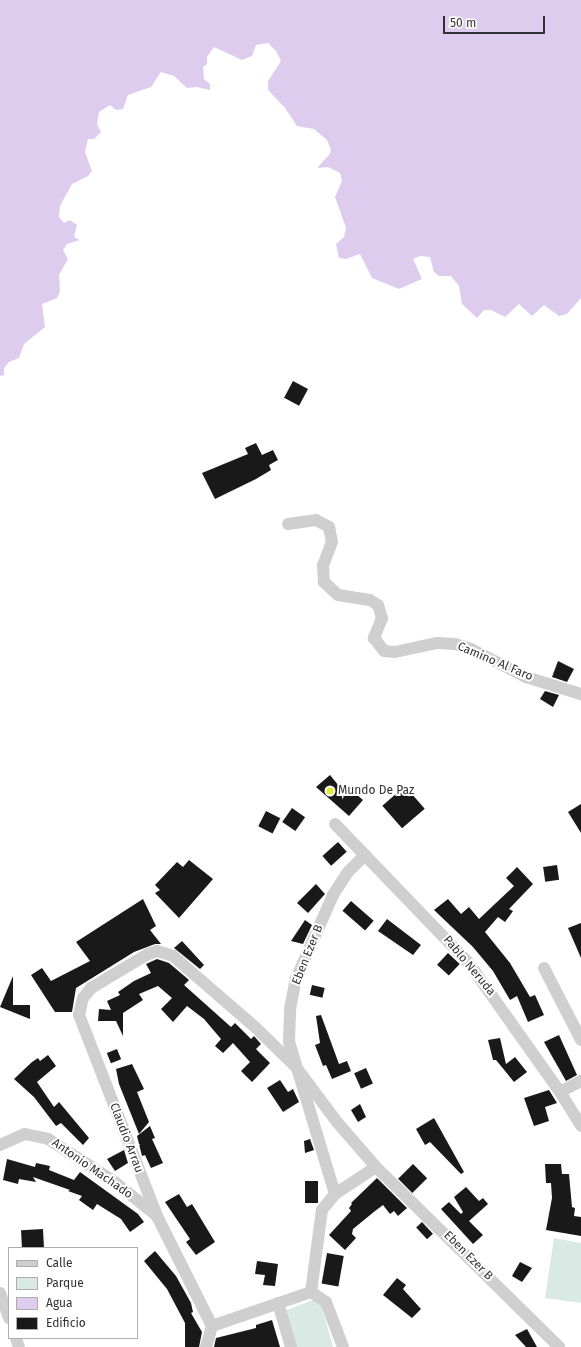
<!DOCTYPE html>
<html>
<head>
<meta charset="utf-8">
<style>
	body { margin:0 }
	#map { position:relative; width:581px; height:1347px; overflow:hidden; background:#fff; font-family:"Fira Sans",sans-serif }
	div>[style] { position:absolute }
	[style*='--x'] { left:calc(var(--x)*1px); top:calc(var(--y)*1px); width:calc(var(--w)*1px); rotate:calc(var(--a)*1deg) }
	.green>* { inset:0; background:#d9e9e3 }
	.water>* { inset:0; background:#deccee }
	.building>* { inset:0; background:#191919; transform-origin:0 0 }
	.minor>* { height:12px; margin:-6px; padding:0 6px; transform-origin:6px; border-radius:6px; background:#cfcfcf }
	.dots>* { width:11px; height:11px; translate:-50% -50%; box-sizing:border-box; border:2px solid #fff; border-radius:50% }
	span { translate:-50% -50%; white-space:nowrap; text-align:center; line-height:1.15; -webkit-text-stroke:4px #fff; paint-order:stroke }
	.street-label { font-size:12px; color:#323232 }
	.poi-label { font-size:12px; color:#323232 }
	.left { translate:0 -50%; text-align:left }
	.legend { position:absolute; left:8px; top:1247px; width:130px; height:92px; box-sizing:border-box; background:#fff; border:1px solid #adadad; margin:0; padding:5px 7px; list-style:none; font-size:12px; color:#323232 }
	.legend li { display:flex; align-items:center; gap:8px; height:20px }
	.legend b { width:20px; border:1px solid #adadad }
	.scale { position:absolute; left:443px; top:16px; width:102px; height:18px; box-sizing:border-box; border:2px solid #323232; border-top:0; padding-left:5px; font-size:12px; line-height:14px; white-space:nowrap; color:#323232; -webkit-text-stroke:3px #fff; paint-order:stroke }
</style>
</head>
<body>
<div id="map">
	<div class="green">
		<div style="clip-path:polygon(554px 1238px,581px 1243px,581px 1303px,545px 1298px)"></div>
		<div style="clip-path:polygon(313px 1300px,321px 1304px,333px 1347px,295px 1347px,284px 1311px)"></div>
	</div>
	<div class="water">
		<div style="clip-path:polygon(0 0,581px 0,581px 298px,567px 314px,559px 316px,544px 305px,532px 316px,519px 304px,505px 317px,491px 310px,484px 310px,477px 318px,462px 304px,459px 286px,451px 276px,439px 276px,434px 272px,430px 257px,420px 256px,413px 259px,422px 279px,399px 289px,372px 278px,360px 254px,346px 259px,339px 258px,336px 244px,344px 237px,346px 228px,335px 197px,342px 181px,340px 173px,328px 167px,317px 168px,329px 155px,331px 150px,327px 140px,314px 129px,297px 126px,285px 108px,268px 90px,268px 81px,281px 61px,276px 51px,268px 43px,256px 45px,252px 56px,242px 60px,214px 47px,207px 57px,207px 64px,203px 67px,204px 79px,210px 84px,210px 90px,196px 87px,187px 88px,174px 76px,161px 72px,151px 87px,128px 95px,123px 109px,116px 110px,110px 105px,99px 112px,97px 124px,101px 132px,94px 139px,88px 139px,85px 152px,92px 171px,88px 176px,72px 184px,60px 206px,59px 217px,64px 223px,70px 220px,77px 225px,74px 237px,80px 240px,67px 244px,63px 250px,68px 259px,59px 275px,60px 291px,57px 298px,42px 304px,45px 327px,24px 344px,19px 358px,9px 362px,4px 368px,4px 375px,0 376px)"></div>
	</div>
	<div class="building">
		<div style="left:293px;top:381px;width:17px;height:19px;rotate:28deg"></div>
		<div style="clip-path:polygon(256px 443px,262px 455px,273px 450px,278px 460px,269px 465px,271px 470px,256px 479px,215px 499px,202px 473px,248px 454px,245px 448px)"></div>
		<div style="clip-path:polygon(558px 661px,574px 669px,567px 682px,552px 677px)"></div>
		<div style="clip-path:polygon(545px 691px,559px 695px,553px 707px,540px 699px)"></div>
		<div style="clip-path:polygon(330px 775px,343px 791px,347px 786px,363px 800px,349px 816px,316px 787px)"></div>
		<div style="left:405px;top:786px;width:30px;height:30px;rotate:49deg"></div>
		<div style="clip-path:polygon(581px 804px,581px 833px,568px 812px)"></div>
		<div style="left:292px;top:808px;width:16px;height:17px;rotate:35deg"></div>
		<div style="left:266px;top:811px;width:16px;height:17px;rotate:27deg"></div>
		<div style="left:338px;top:842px;width:13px;height:21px;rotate:48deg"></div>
		<div style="clip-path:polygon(189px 860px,213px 879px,179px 918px,155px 893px,160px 890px,155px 885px,177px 862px,183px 867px)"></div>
		<div style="left:557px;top:865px;width:15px;height:14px;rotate:82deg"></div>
		<div style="clip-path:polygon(517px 867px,533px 884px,509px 909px,513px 911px,505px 922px,498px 917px,485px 932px,510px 963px,530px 997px,535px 995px,544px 1015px,528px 1022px,517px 996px,510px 1000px,493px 971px,473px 947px,434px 910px,448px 899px,461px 914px,469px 907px,479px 919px,514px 886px,506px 878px)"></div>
		<div style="clip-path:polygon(316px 884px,325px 894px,308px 913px,297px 903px)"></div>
		<div style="clip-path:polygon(143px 899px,156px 926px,150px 930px,161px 944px,155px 944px,134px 952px,76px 988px,72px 1012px,55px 1012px,31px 975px,42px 968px,51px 981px,90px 961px,76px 942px)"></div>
		<div style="left:351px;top:901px;width:30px;height:13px;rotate:41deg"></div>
		<div style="clip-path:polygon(387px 919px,421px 945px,413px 955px,378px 931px)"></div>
		<div style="clip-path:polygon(305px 920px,312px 925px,303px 944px,291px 941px)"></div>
		<div style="clip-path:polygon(581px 923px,581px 958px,568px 928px)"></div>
		<div style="clip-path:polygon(182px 941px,204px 965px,200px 969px,174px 948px)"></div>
		<div style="left:448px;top:953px;width:16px;height:16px;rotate:43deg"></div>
		<div style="clip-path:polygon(157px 959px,169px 963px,189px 980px,184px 985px,231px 1027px,235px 1023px,251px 1039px,254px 1036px,261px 1044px,256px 1049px,270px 1063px,252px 1082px,241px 1071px,250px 1062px,233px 1043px,223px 1053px,215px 1046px,221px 1039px,204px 1019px,187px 1006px,173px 1022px,161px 1009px,172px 998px,158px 986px,139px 994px,143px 1000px,123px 1013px,123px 1036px,116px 1021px,98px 1021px,99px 1009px,111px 1010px,107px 1001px,120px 995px,118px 992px,134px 981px,151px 973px,146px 964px)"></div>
		<div style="clip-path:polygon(13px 976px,13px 1005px,30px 1005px,30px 1019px,0 1007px)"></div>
		<div style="left:312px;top:985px;width:13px;height:10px;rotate:13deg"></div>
		<div style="clip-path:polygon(321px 1015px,339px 1064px,347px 1061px,351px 1071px,332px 1079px,326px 1065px,323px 1066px,315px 1045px,320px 1043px,316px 1016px)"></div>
		<div style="clip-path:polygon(559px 1035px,577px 1075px,566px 1081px,544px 1042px)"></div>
		<div style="clip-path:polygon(500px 1038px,506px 1064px,515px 1057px,527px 1072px,514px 1082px,496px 1060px,493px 1060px,488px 1040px)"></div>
		<div style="left:117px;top:1049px;width:11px;height:11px;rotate:68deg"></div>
		<div style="clip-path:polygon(48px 1055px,56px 1066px,37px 1082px,54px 1107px,59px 1102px,89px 1138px,83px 1145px,61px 1123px,56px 1126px,34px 1097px,14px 1079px,32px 1062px,38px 1058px,40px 1061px)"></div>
		<div style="clip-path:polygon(132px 1064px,144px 1089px,137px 1092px,149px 1122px,139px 1134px,119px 1084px,116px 1069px)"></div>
		<div style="left:366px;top:1068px;width:17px;height:13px;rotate:66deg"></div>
		<div style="clip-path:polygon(280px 1080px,288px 1092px,293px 1089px,299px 1102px,283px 1112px,267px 1088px)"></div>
		<div style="clip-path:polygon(549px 1090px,557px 1103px,545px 1107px,549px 1121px,534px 1126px,524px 1098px)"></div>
		<div style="clip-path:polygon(360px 1104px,366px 1117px,358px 1122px,351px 1110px)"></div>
		<div style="clip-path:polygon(434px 1118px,464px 1172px,461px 1174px,430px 1142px,425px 1145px,416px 1129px)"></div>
		<div style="clip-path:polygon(150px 1126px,155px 1138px,152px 1139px,163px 1163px,151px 1168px,145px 1155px,142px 1156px,137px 1136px)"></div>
		<div style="clip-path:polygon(310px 1139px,314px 1150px,305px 1153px,304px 1141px)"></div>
		<div style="clip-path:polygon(124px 1150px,128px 1163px,115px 1171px,107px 1159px)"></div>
		<div style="clip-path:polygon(7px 1159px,35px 1167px,36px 1163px,50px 1166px,49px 1170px,74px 1180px,80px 1172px,138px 1214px,144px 1222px,130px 1232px,121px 1219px,97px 1204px,93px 1210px,79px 1200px,82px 1196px,68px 1191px,70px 1190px,33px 1177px,36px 1182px,19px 1179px,18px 1184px,3px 1180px)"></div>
		<div style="left:413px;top:1164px;width:20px;height:21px;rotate:45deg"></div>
		<div style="clip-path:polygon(545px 1164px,561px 1164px,562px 1174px,569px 1174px,572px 1207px,575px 1208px,574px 1216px,581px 1217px,581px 1236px,546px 1230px,552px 1198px,551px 1183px,546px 1183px)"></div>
		<div style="clip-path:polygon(377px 1178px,407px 1208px,398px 1216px,394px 1211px,390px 1214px,383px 1205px,375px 1211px,353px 1229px,352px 1234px,356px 1238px,345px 1250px,329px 1235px,351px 1211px,349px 1208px,352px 1204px,351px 1203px)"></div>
		<div style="left:318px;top:1181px;width:22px;height:13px;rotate:90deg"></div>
		<div style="clip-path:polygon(466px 1187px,479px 1201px,483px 1198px,488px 1204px,469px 1221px,483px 1235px,473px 1244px,441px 1209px,449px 1202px,461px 1214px,463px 1212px,454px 1197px)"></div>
		<div style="clip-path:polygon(179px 1194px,187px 1207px,192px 1204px,215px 1242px,196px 1255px,186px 1242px,190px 1239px,165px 1202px)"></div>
		<div style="left:422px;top:1222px;width:16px;height:8px;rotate:47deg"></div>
		<div style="left:43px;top:1229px;width:19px;height:22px;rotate:87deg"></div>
		<div style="clip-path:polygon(155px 1251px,176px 1276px,191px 1303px,193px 1312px,191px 1313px,202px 1332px,199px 1347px,185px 1347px,185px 1323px,167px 1289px,144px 1261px)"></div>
		<div style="left:327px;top:1253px;width:17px;height:31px;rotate:10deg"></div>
		<div style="clip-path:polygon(257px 1261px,278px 1264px,275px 1286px,263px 1285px,265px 1275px,255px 1274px)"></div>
		<div style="clip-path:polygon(520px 1262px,532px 1268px,522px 1282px,512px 1276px)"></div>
		<div style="clip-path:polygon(397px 1278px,406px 1285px,403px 1289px,421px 1309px,412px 1318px,383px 1295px)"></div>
		<div style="clip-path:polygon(272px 1320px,280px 1347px,214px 1347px,216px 1338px,256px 1328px,256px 1325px)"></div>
		<div style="clip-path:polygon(527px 1329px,537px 1347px,526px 1347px,515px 1335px)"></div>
	</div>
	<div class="minor">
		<div style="--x:288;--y:524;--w:28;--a:-8"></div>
		<div style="--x:316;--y:520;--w:15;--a:28"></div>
		<div style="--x:329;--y:527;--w:15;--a:79"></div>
		<div style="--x:332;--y:542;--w:25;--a:111"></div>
		<div style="--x:323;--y:565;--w:17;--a:87"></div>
		<div style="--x:324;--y:582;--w:19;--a:43"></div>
		<div style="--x:338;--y:595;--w:32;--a:9"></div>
		<div style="--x:370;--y:600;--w:9;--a:32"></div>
		<div style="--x:378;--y:605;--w:14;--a:73"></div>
		<div style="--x:382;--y:618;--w:22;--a:112"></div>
		<div style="--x:374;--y:638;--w:16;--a:52"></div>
		<div style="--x:384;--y:651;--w:11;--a:5"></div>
		<div style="--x:395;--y:652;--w:43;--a:-12.1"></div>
		<div style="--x:437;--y:643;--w:18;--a:3"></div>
		<div style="--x:455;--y:644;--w:17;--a:17"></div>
		<div style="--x:471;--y:649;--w:62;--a:27"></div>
		<div style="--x:526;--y:677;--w:58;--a:17.2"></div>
		<div style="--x:335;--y:824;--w:192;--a:46.1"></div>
		<div style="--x:468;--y:962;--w:159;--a:54.7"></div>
		<div style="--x:560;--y:1092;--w:40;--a:58"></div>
		<div style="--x:544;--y:968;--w:81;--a:62.8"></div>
		<div style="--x:560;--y:1092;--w:24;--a:-28"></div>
		<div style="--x:0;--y:1145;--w:27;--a:-24"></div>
		<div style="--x:25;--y:1134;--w:24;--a:12"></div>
		<div style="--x:48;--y:1139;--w:76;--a:32.6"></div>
		<div style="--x:112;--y:1180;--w:56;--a:38.5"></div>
		<div style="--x:335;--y:1194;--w:49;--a:-33.4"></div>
		<div style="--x:311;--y:1292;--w:83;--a:-82.4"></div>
		<div style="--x:322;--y:1210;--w:21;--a:-51"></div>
		<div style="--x:335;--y:1194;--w:159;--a:-106.8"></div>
		<div style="--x:289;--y:1042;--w:33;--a:-88"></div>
		<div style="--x:290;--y:1009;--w:31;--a:-79"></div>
		<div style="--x:296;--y:979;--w:92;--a:-66.2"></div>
		<div style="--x:333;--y:895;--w:27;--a:-57"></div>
		<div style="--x:348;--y:872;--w:24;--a:-45"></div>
		<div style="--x:311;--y:1292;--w:18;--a:34"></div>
		<div style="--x:326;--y:1302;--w:48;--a:69.3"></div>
		<div style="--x:0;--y:1293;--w:27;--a:70"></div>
		<div style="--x:278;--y:1303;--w:46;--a:73.5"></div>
		<div style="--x:212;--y:1326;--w:105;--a:-19"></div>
		<div style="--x:16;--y:1338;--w:9;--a:72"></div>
		<div style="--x:206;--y:1347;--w:22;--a:-74"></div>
		<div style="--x:212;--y:1326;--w:123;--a:-116.6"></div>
		<div style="--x:157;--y:1216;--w:216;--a:-111.2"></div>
		<div style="--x:79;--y:1015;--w:17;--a:-77"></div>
		<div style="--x:83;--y:998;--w:13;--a:-51"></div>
		<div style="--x:91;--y:988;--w:66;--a:-30.8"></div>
		<div style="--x:148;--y:954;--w:9;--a:-18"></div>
		<div style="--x:157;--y:951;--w:17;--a:17"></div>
		<div style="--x:173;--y:956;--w:108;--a:40.9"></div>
		<div style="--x:255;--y:1027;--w:57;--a:44.3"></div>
		<div style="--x:296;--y:1067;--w:69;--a:53.3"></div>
		<div style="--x:337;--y:1122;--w:60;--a:49.1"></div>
		<div style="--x:376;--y:1167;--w:257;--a:44.5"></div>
	</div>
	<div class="dots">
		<div style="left:330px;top:791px;background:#dfec30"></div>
	</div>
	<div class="street-label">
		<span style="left:495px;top:662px;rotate:23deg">Camino Al Faro</span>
		<span style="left:308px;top:955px;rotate:-68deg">Eben Ezer B</span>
		<span style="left:469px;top:966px;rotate:50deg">Pablo Neruda</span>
		<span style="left:126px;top:1138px;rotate:69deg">Claudio Arrau</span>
		<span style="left:92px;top:1169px;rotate:35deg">Antonio Machado</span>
		<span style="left:468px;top:1256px;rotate:45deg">Eben Ezer B</span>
	</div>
	<div class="poi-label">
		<span class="left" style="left:338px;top:791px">Mundo De Paz</span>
	</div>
	<ul class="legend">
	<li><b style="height:5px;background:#cfcfcf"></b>Calle</li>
	<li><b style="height:11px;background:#d9e9e3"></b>Parque</li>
	<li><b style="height:11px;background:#deccee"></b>Agua</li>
	<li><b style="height:11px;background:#191919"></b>Edificio</li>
	</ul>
	<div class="scale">50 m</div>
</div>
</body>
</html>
